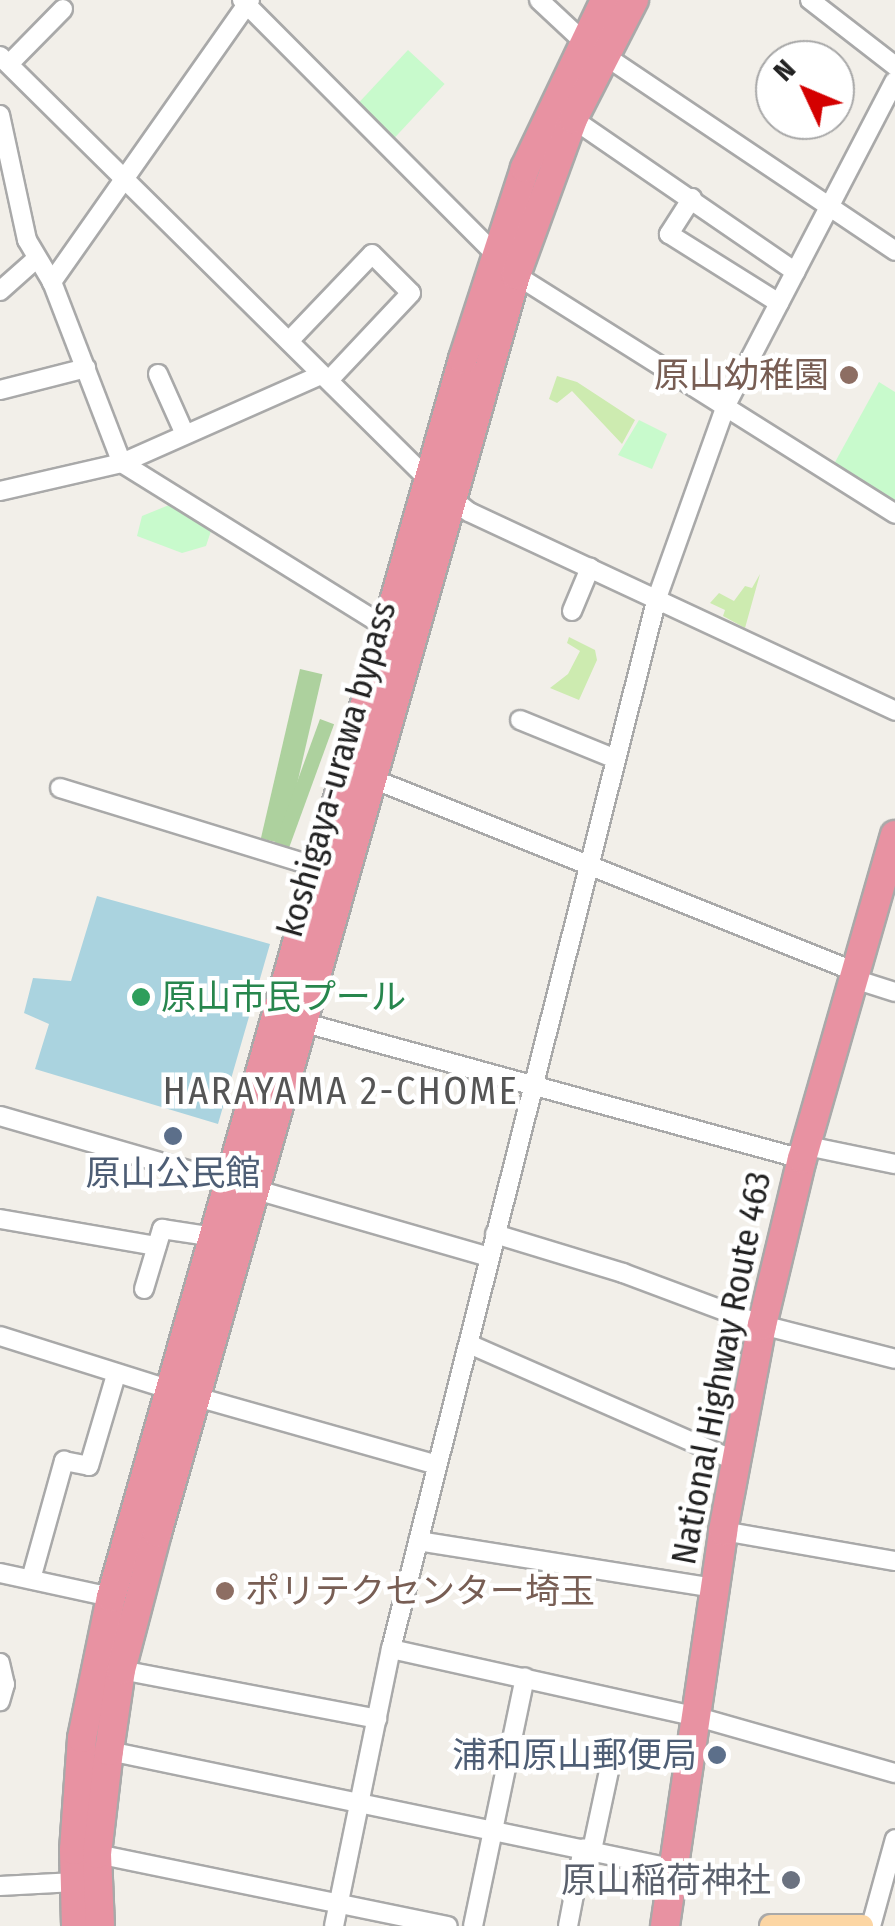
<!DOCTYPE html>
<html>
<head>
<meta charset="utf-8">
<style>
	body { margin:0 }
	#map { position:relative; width:895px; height:1926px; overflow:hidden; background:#f2efe9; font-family:"Fira Sans Condensed","Noto Sans JP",sans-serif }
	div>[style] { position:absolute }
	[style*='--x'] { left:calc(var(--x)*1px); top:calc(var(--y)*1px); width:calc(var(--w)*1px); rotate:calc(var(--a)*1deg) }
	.grass>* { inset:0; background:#cdebb0 }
	.forest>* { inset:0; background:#add19e; transform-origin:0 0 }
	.park>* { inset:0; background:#c8facc; transform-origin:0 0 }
	.water>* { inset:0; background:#aad3df }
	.roads { filter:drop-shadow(2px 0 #a9a9a9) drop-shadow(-2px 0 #a9a9a9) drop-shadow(0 2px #a9a9a9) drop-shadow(0 -2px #a9a9a9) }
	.minor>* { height:18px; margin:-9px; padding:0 9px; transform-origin:9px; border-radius:9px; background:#fff }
	.major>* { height:22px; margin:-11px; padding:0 11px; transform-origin:11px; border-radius:11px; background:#fcd6a4 }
	.highway>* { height:28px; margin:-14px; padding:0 14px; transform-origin:14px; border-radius:14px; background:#e892a2 }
	.dots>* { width:28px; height:28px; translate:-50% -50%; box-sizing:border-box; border:5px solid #fff; border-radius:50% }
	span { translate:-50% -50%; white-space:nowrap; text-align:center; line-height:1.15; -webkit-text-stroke:9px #fff; paint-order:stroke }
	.education-label { font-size:35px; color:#785e54 }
	.right { translate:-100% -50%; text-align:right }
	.left { translate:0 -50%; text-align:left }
	.street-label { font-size:35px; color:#222 }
	.leisure-label { font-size:35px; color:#27864d }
	.service-label { font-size:35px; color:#4e5e75 }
	.worship-label { font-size:35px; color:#5b616d }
	.neighbourhood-label { font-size:38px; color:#555; letter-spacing:2.5px }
	.north { position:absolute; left:755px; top:40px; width:100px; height:100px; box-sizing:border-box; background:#fff; border:2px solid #a7a7a7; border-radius:50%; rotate:314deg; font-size:28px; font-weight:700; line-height:40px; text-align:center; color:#222 }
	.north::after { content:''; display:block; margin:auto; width:35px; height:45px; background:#d40000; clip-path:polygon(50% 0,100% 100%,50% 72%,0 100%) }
</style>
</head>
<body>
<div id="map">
	<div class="grass">
		<div style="clip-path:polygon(557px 376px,577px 382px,635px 420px,622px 444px,572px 391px,557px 403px,549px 399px)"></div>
		<div style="clip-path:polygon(760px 574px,745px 628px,723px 616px,725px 610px,710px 603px,719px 593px,734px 601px,745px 586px,752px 588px)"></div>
		<div style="clip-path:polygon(569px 637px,595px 650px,597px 660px,579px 700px,550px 688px,568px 674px,580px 651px,567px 643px)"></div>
	</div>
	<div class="forest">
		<div style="left:300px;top:669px;width:23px;height:174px;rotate:13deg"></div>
		<div style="left:320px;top:719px;width:15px;height:138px;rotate:20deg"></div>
	</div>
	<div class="park">
		<div style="left:408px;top:50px;width:50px;height:78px;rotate:43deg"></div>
		<div style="clip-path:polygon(879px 382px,895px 392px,895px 503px,834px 464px)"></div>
		<div style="clip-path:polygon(639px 420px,667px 434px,652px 469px,618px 455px)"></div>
		<div style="clip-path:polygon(174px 503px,211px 531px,206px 546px,182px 553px,137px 536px,142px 516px)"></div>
	</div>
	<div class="water">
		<div style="clip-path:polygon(97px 896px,270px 944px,218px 1124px,35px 1069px,49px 1024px,24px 1013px,33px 978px,71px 981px)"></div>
	</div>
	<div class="roads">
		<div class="minor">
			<div style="--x:242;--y:0;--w:360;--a:45.1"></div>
			<div style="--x:250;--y:0;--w:345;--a:125.1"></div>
			<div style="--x:52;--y:282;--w:194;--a:68.9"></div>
			<div style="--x:122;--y:463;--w:314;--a:31.9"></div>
			<div style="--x:539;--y:0;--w:60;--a:43"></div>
			<div style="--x:583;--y:41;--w:376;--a:33.9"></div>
			<div style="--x:810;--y:0;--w:108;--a:37.8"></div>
			<div style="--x:0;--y:56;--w:606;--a:44.67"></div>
			<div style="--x:431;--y:482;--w:48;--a:38.3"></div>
			<div style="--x:469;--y:512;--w:470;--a:25"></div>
			<div style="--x:9;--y:64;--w:77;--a:-45.5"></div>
			<div style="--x:0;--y:115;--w:128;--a:77.8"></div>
			<div style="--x:27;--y:240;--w:49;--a:59.2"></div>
			<div style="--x:573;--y:119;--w:270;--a:34.5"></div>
			<div style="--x:692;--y:198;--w:43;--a:122.6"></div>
			<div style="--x:669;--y:234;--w:130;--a:32.1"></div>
			<div style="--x:516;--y:275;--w:448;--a:32.2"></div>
			<div style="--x:0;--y:291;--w:48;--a:-41.6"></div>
			<div style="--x:289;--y:341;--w:120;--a:-46.3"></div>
			<div style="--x:372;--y:254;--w:55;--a:45"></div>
			<div style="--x:411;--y:293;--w:120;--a:133.3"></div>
			<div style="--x:158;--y:374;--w:64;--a:65.9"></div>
			<div style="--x:0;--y:390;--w:89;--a:-14.3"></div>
			<div style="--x:0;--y:491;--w:125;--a:-12.9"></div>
			<div style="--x:122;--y:463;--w:218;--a:-23.9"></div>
			<div style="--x:572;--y:611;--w:47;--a:-67.3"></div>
			<div style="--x:520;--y:720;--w:100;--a:22.2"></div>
			<div style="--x:373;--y:779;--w:520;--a:21.78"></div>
			<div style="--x:60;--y:788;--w:278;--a:17.1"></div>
			<div style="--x:854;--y:979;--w:43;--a:17.6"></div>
			<div style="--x:305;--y:1023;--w:515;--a:15.3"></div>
			<div style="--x:0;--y:1116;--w:509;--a:16.08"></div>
			<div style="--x:807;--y:1146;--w:90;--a:11.6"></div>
			<div style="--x:0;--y:1219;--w:159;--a:9.8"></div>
			<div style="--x:495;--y:1234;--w:134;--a:16.9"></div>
			<div style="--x:623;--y:1273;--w:148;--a:20.5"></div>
			<div style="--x:762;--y:1325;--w:137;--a:14.3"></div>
			<div style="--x:144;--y:1289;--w:63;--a:-73.3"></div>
			<div style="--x:162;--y:1229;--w:54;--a:8.6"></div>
			<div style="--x:0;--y:1336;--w:179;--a:17.5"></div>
			<div style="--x:469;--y:1344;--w:291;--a:23.7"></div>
			<div style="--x:197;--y:1397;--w:249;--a:15.8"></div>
			<div style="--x:723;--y:1531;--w:175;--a:9.9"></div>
			<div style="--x:418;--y:1541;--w:301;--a:9"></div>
			<div style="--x:0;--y:1573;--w:114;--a:12.2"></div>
			<div style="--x:31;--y:1579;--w:123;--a:-74.4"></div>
			<div style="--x:64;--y:1461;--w:25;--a:11"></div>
			<div style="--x:89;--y:1466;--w:95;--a:-73.5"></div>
			<div style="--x:391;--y:1649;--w:314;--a:12.5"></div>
			<div style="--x:698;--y:1717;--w:205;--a:15.9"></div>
			<div style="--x:0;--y:1663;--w:22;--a:77"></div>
			<div style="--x:5;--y:1684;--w:18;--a:106"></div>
			<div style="--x:121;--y:1670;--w:261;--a:10.8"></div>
			<div style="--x:109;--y:1751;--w:579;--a:11.76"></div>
			<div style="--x:592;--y:1850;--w:91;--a:-77.9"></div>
			<div style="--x:97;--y:1854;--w:358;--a:11.6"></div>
			<div style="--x:0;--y:1886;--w:75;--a:-3.1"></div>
			<div style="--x:334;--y:1926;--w:283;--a:-78.4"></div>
			<div style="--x:391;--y:1649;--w:1084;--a:-75.8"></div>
			<div style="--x:657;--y:598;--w:205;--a:-70.3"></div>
			<div style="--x:726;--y:405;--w:365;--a:-62.5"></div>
			<div style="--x:473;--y:1926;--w:254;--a:-78.2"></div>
			<div style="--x:568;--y:1926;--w:79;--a:-79.1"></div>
			<div style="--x:871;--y:1926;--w:90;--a:-74.6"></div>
		</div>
		<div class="major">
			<div style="--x:771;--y:1926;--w:91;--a:0"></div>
		</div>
		<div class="highway">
			<div style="--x:76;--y:1926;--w:76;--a:-91.5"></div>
			<div style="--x:74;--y:1850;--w:112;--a:-85.9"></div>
			<div style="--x:82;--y:1738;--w:144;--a:-78.4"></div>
			<div style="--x:111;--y:1597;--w:1287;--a:-74.13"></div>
			<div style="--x:463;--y:359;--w:201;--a:-72"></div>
			<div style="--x:525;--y:168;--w:186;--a:-64.5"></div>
			<div style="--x:100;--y:1926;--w:72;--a:-92.4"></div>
			<div style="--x:97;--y:1854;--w:104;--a:-83.4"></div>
			<div style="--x:109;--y:1751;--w:82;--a:-81.6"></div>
			<div style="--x:121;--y:1670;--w:142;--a:-75.3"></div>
			<div style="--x:157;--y:1533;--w:1308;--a:-74.07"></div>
			<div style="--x:516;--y:275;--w:166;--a:-69.9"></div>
			<div style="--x:573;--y:119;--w:134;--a:-62.9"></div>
			<div style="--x:665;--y:1926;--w:399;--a:-81.6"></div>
			<div style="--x:723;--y:1531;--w:210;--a:-79.3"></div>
			<div style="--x:762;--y:1325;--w:171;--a:-76.5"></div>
			<div style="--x:802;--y:1159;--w:337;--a:-74"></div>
		</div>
	</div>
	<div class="dots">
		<div style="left:849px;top:375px;background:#8d6e63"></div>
		<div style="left:141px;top:997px;background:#2e9e5b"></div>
		<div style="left:173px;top:1136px;background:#5c6f8a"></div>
		<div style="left:225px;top:1591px;background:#8d6e63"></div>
		<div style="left:717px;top:1755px;background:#5c6f8a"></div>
		<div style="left:791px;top:1880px;background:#6b7280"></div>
	</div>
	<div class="education-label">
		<span class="right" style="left:829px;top:375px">原山幼稚園</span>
		<span class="left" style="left:245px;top:1591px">ポリテクセンター埼玉</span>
	</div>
	<div class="street-label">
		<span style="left:337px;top:769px;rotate:-74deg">koshigaya-urawa bypass</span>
		<span style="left:721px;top:1368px;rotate:-79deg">National Highway Route 463</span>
	</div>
	<div class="leisure-label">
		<span class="left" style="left:161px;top:997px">原山市民プール</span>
	</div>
	<div class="service-label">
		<span style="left:173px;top:1173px">原山公民館</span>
		<span class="right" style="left:697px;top:1755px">浦和原山郵便局</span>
	</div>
	<div class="worship-label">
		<span class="right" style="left:771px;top:1880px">原山稲荷神社</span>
	</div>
	<div class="neighbourhood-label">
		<span style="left:341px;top:1092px">HARAYAMA 2-CHOME</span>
	</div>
	<div class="north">N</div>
</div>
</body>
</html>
